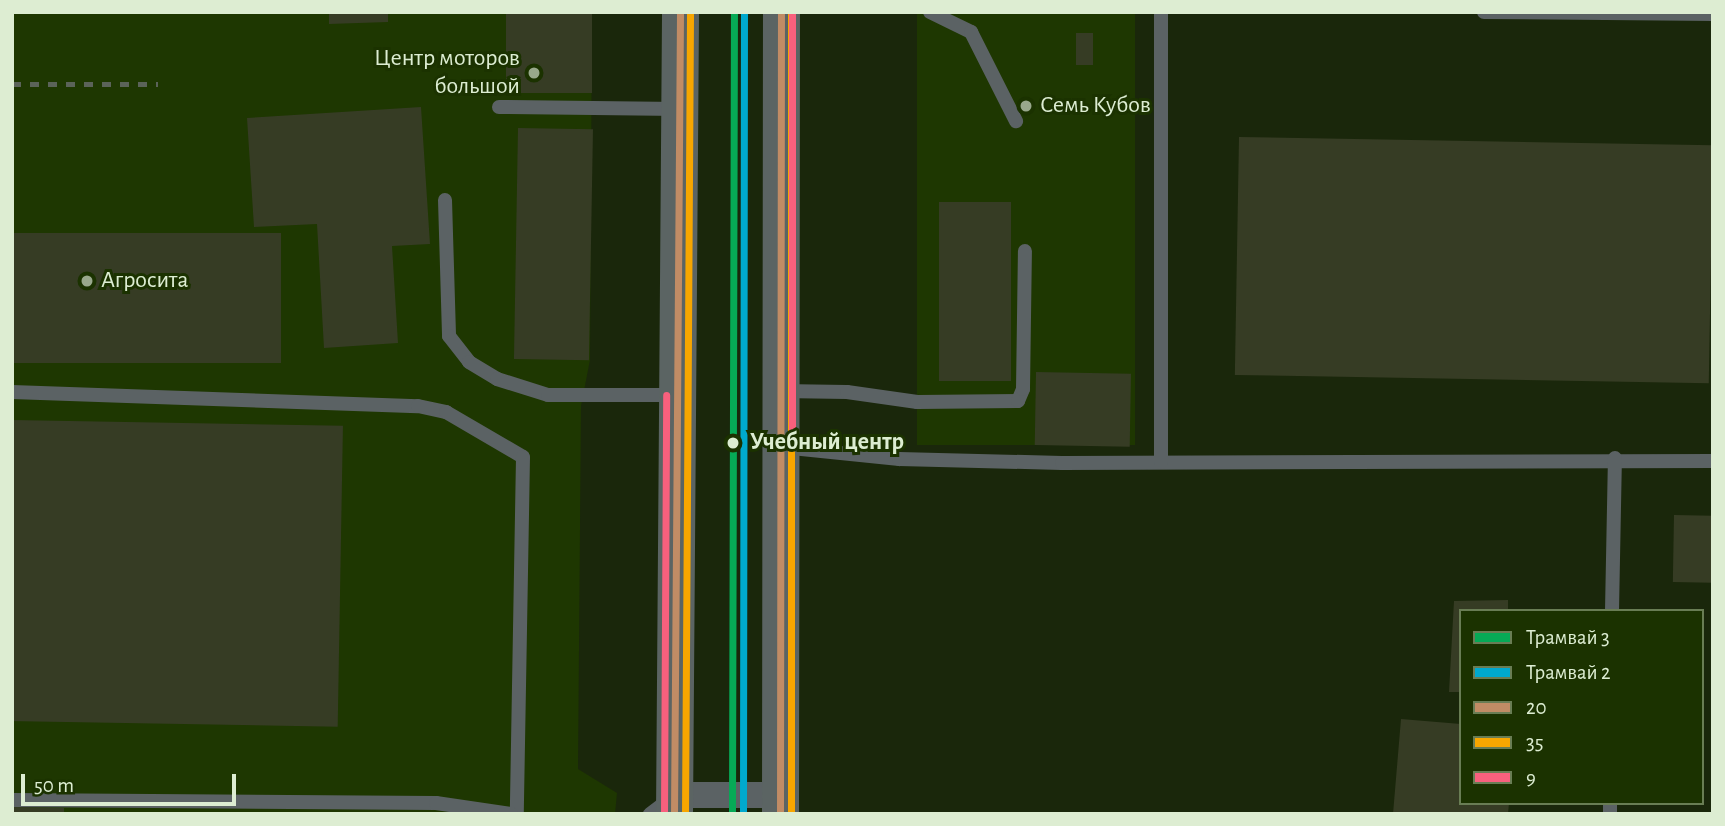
<!DOCTYPE html>
<html>
<head>
<meta charset="utf-8">
<style>
	body { margin:0 }
	#map { position:relative; width:1725px; height:826px; overflow:hidden; background:#1a270b; font-family:"Alegreya Sans",sans-serif }
	div>[style] { position:absolute }
	[style*='--x'] { left:calc(var(--x)*1px); top:calc(var(--y)*1px); width:calc(var(--w)*1px); rotate:calc(var(--a)*1deg) }
	.built>* { inset:0; background:#1e3701; transform-origin:0 0 }
	.building>* { inset:0; background:#363c24; transform-origin:0 0 }
	.service>* { height:14px; margin:-7px; padding:0 7px; transform-origin:7px; border-radius:7px; background:#5b6264 }
	.minor>* { height:26px; margin:-13px; padding:0 13px; transform-origin:13px; border-radius:13px; background:#5b6264 }
	.secondary>* { height:37px; margin:-18.5px; padding:0 18.5px; transform-origin:18.5px; border-radius:18.5px; background:#5b6463 }
	.rail>* { height:5px; margin-top:-2.5px; transform-origin:0; background:repeating-linear-gradient(90deg,#5b6359 0 9px,transparent 0 18px) }
	.bus-1>* { height:7px; margin:-3.5px; padding:0 3.5px; transform-origin:3.5px; border-radius:3.5px; background:#c18c65 }
	.bus-2>* { height:7px; margin:-3.5px; padding:0 3.5px; transform-origin:3.5px; border-radius:3.5px; background:#f7a600 }
	.bus-3>* { height:7px; margin:-3.5px; padding:0 3.5px; transform-origin:3.5px; border-radius:3.5px; background:#f8607d }
	.tram-1>* { height:7px; margin:-3.5px; padding:0 3.5px; transform-origin:3.5px; border-radius:3.5px; background:#06aa56 }
	.tram-2>* { height:7px; margin:-3.5px; padding:0 3.5px; transform-origin:3.5px; border-radius:3.5px; background:#00a9ce }
	.dots>* { width:19px; height:19px; translate:-50% -50%; box-sizing:border-box; border:4px solid #1b3200; border-radius:50% }
	span { translate:-50% -50%; white-space:nowrap; text-align:center; line-height:1.15; -webkit-text-stroke:6px #1b3200; paint-order:stroke }
	.poi-label { font-size:24px; color:#ddedd2 }
	.right { translate:-100% -50%; text-align:right }
	.left { translate:0 -50%; text-align:left }
	.stop-label { font-size:24px; color:#ddedd2; font-weight:700 }
	.frame { position:absolute; inset:0; border:14px solid #ddedd2; pointer-events:none }
	.legend { position:absolute; left:1459px; top:609px; width:245px; height:196px; box-sizing:border-box; background:#1b3200; border:2px solid #697d54; margin:0; padding:9px 12px; list-style:none; font-size:21px; color:#ddedd2 }
	.legend li { display:flex; align-items:center; gap:14px; height:35px }
	.legend b { width:35px; border:2px solid #697d54 }
	.scale { position:absolute; left:21px; top:774px; width:215px; height:32px; box-sizing:border-box; border:4px solid #ddedd2; border-top:0; padding-left:9px; font-size:21px; line-height:24px; white-space:nowrap; color:#ddedd2; -webkit-text-stroke:5px #1b3200; paint-order:stroke }
</style>
</head>
<body>
<div id="map">
	<div class="built">
		<div style="clip-path:polygon(12px 12px,592px 12px,590px 360px,581px 406px,578px 769px,617px 793px,615px 814px,12px 814px)"></div>
		<div style="left:917px;top:12px;width:218px;height:433px"></div>
	</div>
	<div class="building">
		<div style="clip-path:polygon(329px 12px,388px 12px,388px 22px,329px 24px)"></div>
		<div style="left:506px;top:12px;width:86px;height:81px"></div>
		<div style="left:1076px;top:33px;width:17px;height:32px"></div>
		<div style="clip-path:polygon(421px 107px,430px 244px,392px 246px,398px 343px,324px 348px,317px 224px,254px 227px,247px 118px)"></div>
		<div style="left:518px;top:128px;width:75px;height:231px;rotate:1deg"></div>
		<div style="left:1239px;top:137px;width:474px;height:238px;rotate:1deg"></div>
		<div style="left:939px;top:202px;width:72px;height:179px"></div>
		<div style="left:12px;top:233px;width:269px;height:130px"></div>
		<div style="left:1036px;top:372px;width:95px;height:73px;rotate:1deg"></div>
		<div style="left:12px;top:420px;width:331px;height:301px;rotate:1deg"></div>
		<div style="left:1674px;top:515px;width:39px;height:67px;rotate:1deg"></div>
		<div style="clip-path:polygon(1508px 600px,1508px 611px,1461px 611px,1461px 692px,1449px 692px,1454px 601px)"></div>
		<div style="clip-path:polygon(1401px 719px,1461px 724px,1461px 803px,1509px 803px,1508px 814px,1393px 814px)"></div>
		<div style="clip-path:polygon(12px 807px,64px 808px,64px 814px,12px 814px)"></div>
	</div>
	<div class="service">
		<div style="--x:930;--y:12;--w:46;--a:26"></div>
		<div style="--x:971;--y:32;--w:100;--a:63.2"></div>
		<div style="--x:1484;--y:12;--w:229;--a:0.5"></div>
		<div style="--x:499;--y:107;--w:180;--a:0.6"></div>
		<div style="--x:445;--y:200;--w:136;--a:88.3"></div>
		<div style="--x:449;--y:336;--w:33;--a:52"></div>
		<div style="--x:469;--y:362;--w:33;--a:31"></div>
		<div style="--x:497;--y:379;--w:53;--a:17.4"></div>
		<div style="--x:548;--y:395;--w:128;--a:0"></div>
		<div style="--x:781;--y:391;--w:66;--a:0.9"></div>
		<div style="--x:847;--y:392;--w:71;--a:8.1"></div>
		<div style="--x:917;--y:402;--w:101;--a:-0.6"></div>
		<div style="--x:1018;--y:401;--w:13;--a:-67"></div>
		<div style="--x:1023;--y:389;--w:138;--a:-89.2"></div>
		<div style="--x:12;--y:392;--w:406;--a:2"></div>
		<div style="--x:418;--y:406;--w:29;--a:12"></div>
		<div style="--x:446;--y:412;--w:89;--a:30.3"></div>
		<div style="--x:523;--y:457;--w:357;--a:91"></div>
		<div style="--x:782;--y:447;--w:118;--a:5.9"></div>
		<div style="--x:899;--y:459;--w:163;--a:1.4"></div>
		<div style="--x:1062;--y:463;--w:651;--a:-0.18"></div>
		<div style="--x:1161;--y:462;--w:450;--a:-90"></div>
		<div style="--x:1612;--y:611;--w:153;--a:-88.9"></div>
		<div style="--x:12;--y:800;--w:424;--a:0.4"></div>
		<div style="--x:436;--y:803;--w:76;--a:8.3"></div>
		<div style="--x:650;--y:814;--w:26;--a:-37"></div>
		<div style="--x:1610;--y:814;--w:11;--a:-90"></div>
	</div>
	<div class="minor">
		<div style="--x:675;--y:795;--w:105;--a:0"></div>
	</div>
	<div class="secondary">
		<div style="--x:674;--y:814;--w:802;--a:-89.57"></div>
		<div style="--x:780;--y:814;--w:802;--a:-89.93"></div>
	</div>
	<div class="rail">
		<div style="--x:12;--y:84;--w:146;--a:0"></div>
	</div>
	<div class="bus-1">
		<div style="--x:674;--y:814;--w:802;--a:-89.57"></div>
		<div style="--x:780;--y:814;--w:802;--a:-89.93"></div>
	</div>
	<div class="bus-2">
		<div style="--x:685;--y:814;--w:802;--a:-89.64"></div>
		<div style="--x:791;--y:814;--w:802;--a:-90"></div>
	</div>
	<div class="bus-3">
		<div style="--x:792;--y:12;--w:435;--a:90"></div>
		<div style="--x:664;--y:814;--w:419;--a:-89.7"></div>
	</div>
	<div class="tram-1">
		<div style="--x:732;--y:814;--w:802;--a:-89.86"></div>
	</div>
	<div class="tram-2">
		<div style="--x:743;--y:814;--w:802;--a:-89.93"></div>
	</div>
	<div class="dots">
		<div style="left:534px;top:73px;background:#99a88c"></div>
		<div style="left:1026px;top:106px;background:#99a88c"></div>
		<div style="left:87px;top:281px;background:#99a88c"></div>
		<div style="left:733px;top:443px;background:#ddedd2"></div>
	</div>
	<div class="poi-label">
		<span class="right" style="left:520px;top:73px">Центр моторов<br>большой</span>
		<span class="left" style="left:1040px;top:106px">Семь Кубов</span>
		<span class="left" style="left:101px;top:281px">Агросита</span>
	</div>
	<div class="stop-label">
		<span class="left" style="left:750px;top:443px">Учебный центр</span>
	</div>
	<div class="frame"></div>
	<ul class="legend">
	<li><b style="height:9px;background:#06aa56"></b>Трамвай 3</li>
	<li><b style="height:9px;background:#00a9ce"></b>Трамвай 2</li>
	<li><b style="height:9px;background:#c18c65"></b>20</li>
	<li><b style="height:9px;background:#f7a600"></b>35</li>
	<li><b style="height:9px;background:#f8607d"></b>9</li>
	</ul>
	<div class="scale">50 m</div>
</div>
</body>
</html>
